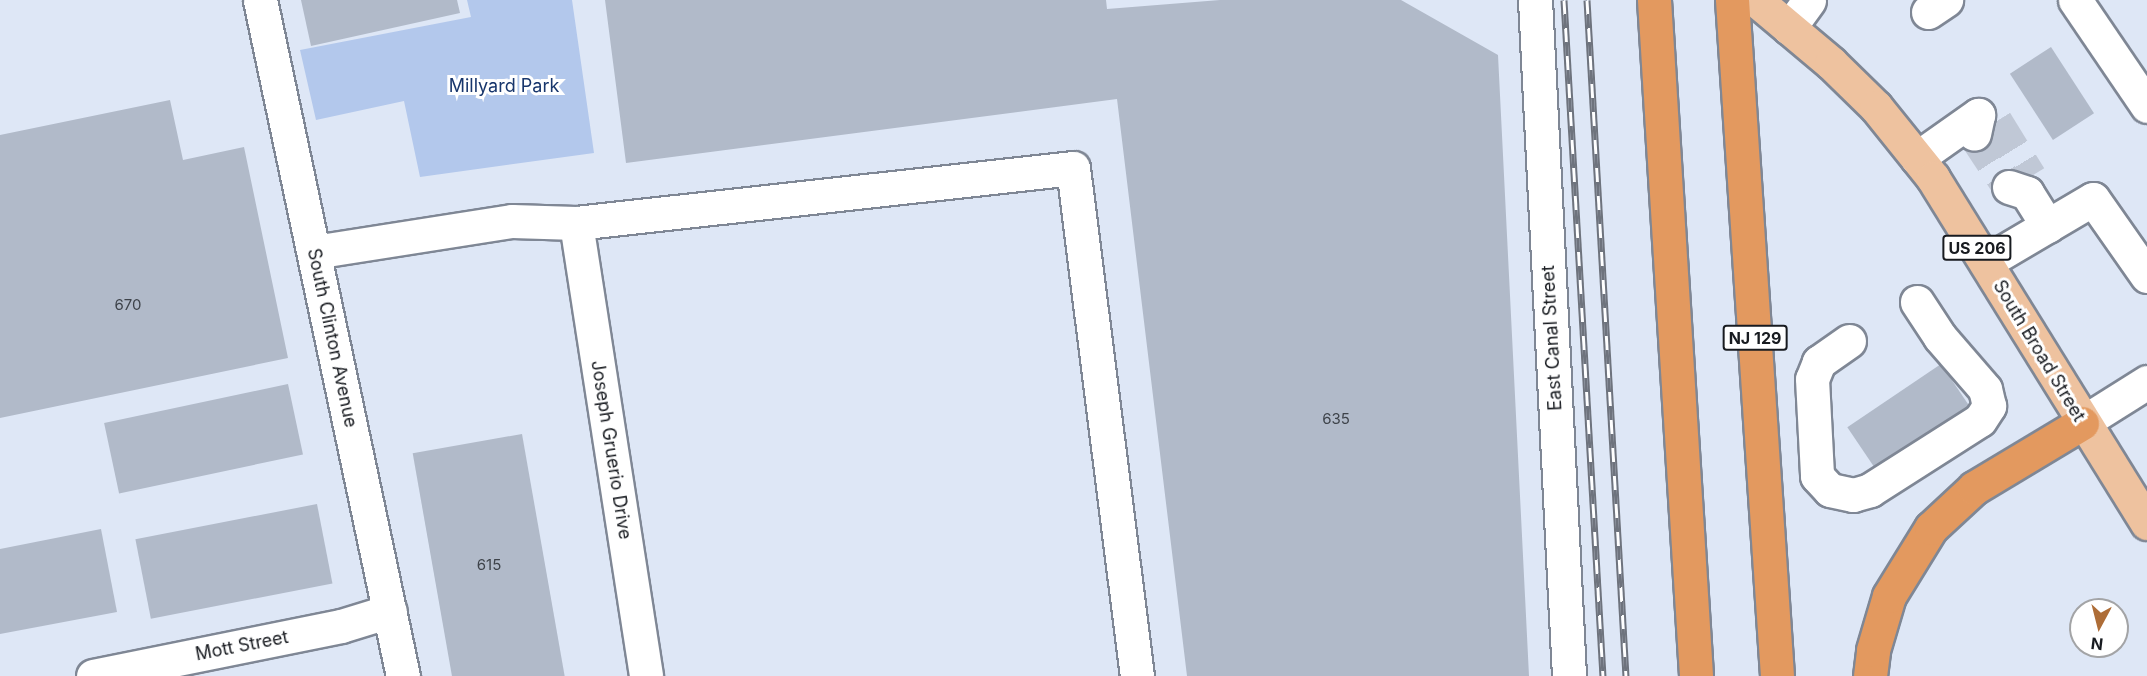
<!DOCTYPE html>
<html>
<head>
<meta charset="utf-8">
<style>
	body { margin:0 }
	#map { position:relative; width:2147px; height:676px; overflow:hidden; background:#dee7f6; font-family:Inter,sans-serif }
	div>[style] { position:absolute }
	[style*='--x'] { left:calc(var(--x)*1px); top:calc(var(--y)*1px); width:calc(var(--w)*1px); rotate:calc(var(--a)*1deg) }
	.green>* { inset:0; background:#b3c8ec }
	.building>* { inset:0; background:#b1bac9; transform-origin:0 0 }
	.minor-tunnel>* { height:33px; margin-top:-16.5px; transform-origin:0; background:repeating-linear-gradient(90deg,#c0c8d6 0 33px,transparent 0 49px) }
	.roads { filter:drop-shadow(2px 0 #7f8795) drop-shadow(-2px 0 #7f8795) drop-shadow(0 2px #7f8795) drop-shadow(0 -2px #7f8795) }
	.minor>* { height:33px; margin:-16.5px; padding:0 16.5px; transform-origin:16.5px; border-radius:16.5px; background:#fff }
	.major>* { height:33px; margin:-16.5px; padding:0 16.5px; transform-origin:16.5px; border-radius:16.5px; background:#eec29f }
	.highway>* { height:33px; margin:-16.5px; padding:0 16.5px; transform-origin:16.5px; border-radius:16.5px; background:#e3995f }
	.rail>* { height:7px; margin-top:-3.5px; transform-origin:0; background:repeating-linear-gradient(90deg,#fff 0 14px,#6e737d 0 28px); box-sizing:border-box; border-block:2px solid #6e737d }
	span { translate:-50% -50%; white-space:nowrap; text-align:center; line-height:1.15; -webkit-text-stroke:6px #fff; paint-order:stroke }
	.number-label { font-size:15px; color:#3e434a }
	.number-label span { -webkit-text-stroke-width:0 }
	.shield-label span { padding:2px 4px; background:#fff; border:2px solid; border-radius:4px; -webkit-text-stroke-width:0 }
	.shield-label { font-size:16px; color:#181b20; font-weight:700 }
	.park-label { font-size:18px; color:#18366c }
	.street-label { font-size:18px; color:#181b20 }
	.north { position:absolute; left:2069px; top:598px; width:60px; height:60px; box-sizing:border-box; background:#fff; border:2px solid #a3a4a6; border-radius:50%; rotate:187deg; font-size:16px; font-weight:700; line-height:24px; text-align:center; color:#181b20 }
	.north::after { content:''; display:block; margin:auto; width:21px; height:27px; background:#ae6d37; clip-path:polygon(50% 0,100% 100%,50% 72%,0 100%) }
</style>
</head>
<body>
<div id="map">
	<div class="green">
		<div style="clip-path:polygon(467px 0,572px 0,594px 153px,420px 177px,404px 101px,316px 120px,300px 50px,471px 17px)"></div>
	</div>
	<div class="building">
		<div style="clip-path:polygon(301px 0,457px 0,460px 13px,311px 46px)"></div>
		<div style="clip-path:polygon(605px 0,1106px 0,1107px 9px,1220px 0,1401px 0,1498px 55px,1529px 676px,1187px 676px,1117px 99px,626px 163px)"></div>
		<div style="left:2051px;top:47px;width:79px;height:49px;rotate:57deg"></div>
		<div style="clip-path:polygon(170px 100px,183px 160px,244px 147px,288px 358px,0 418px,0 135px)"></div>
		<div style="left:1941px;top:364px;width:54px;height:113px;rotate:56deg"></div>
		<div style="left:288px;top:384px;width:72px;height:188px;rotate:78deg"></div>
		<div style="left:522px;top:434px;width:246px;height:111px;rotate:80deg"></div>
		<div style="left:317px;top:504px;width:81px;height:185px;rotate:79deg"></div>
		<div style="clip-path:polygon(101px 529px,117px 612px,0 634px,0 549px)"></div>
	</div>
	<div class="minor-tunnel">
		<div style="--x:1996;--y:121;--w:65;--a:58.3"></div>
		<div style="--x:1974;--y:134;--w:64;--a:56.6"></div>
	</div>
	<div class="roads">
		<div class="minor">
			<div style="--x:260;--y:0;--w:691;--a:78.06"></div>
			<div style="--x:1535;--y:0;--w:677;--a:87.12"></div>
			<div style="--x:2075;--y:0;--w:128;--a:55.8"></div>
			<div style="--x:1928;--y:12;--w:22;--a:-34"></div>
			<div style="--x:1789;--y:28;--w:34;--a:-54"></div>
			<div style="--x:1917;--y:158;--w:75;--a:-35.2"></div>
			<div style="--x:1978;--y:115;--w:19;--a:102"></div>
			<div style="--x:2009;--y:187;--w:19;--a:18"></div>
			<div style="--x:2027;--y:193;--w:39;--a:58"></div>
			<div style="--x:576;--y:223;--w:458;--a:81.2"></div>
			<div style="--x:314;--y:252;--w:200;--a:-8.9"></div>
			<div style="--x:512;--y:221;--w:64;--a:1.8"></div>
			<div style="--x:576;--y:223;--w:500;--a:-6.31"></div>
			<div style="--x:1073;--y:168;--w:512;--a:82.82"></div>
			<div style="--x:1986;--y:262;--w:124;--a:-30.5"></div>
			<div style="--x:2093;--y:199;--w:94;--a:55"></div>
			<div style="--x:1849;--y:341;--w:37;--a:145"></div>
			<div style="--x:1819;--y:362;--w:18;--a:112"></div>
			<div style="--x:1812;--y:379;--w:97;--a:87"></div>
			<div style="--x:1817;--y:476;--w:19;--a:47"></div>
			<div style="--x:1830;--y:490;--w:24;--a:12"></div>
			<div style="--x:1853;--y:495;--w:18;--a:-16"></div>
			<div style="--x:1870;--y:490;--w:130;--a:-32.5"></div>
			<div style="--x:1980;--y:420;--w:17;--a:-57"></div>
			<div style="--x:1989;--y:406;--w:17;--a:-103"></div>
			<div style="--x:1985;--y:389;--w:69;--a:-130.9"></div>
			<div style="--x:1940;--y:337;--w:42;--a:-123.3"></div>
			<div style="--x:2082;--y:423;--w:77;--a:-32.2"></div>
			<div style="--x:93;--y:676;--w:253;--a:-11.4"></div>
			<div style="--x:341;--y:626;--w:51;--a:-17"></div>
		</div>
		<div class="major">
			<div style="--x:1756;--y:0;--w:98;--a:40"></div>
			<div style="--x:1831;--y:63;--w:63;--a:44.4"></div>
			<div style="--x:1876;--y:107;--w:91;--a:51.2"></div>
			<div style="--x:1933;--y:178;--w:406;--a:58.2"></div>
		</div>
		<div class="highway">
			<div style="--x:1654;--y:0;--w:677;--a:86.44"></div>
			<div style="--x:1732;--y:0;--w:677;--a:86.19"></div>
			<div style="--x:1870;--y:676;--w:26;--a:-83"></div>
			<div style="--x:1873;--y:650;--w:56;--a:-73.5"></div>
			<div style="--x:1889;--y:596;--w:80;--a:-58.3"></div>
			<div style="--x:1931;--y:528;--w:59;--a:-42.9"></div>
			<div style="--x:1974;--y:488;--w:126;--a:-31"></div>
		</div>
	</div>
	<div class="rail">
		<div style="--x:1564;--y:0;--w:677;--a:86.7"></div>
		<div style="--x:1587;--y:0;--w:677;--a:86.7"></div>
	</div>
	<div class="number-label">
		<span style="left:128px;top:305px">670</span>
		<span style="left:1336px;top:419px">635</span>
		<span style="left:489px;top:565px">615</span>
	</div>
	<div class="shield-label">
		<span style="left:1977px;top:248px">US 206</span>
		<span style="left:1755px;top:338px">NJ 129</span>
	</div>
	<div class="park-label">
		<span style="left:504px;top:86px">Millyard Park</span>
	</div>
	<div class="street-label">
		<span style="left:332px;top:338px;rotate:78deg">South Clinton Avenue</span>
		<span style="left:1552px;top:338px;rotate:-93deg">East Canal Street</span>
		<span style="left:2039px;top:351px;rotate:59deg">South Broad Street</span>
		<span style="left:611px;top:450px;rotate:81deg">Joseph Gruerio Drive</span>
		<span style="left:242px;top:646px;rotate:-11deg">Mott Street</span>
	</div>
	<div class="north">N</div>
</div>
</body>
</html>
